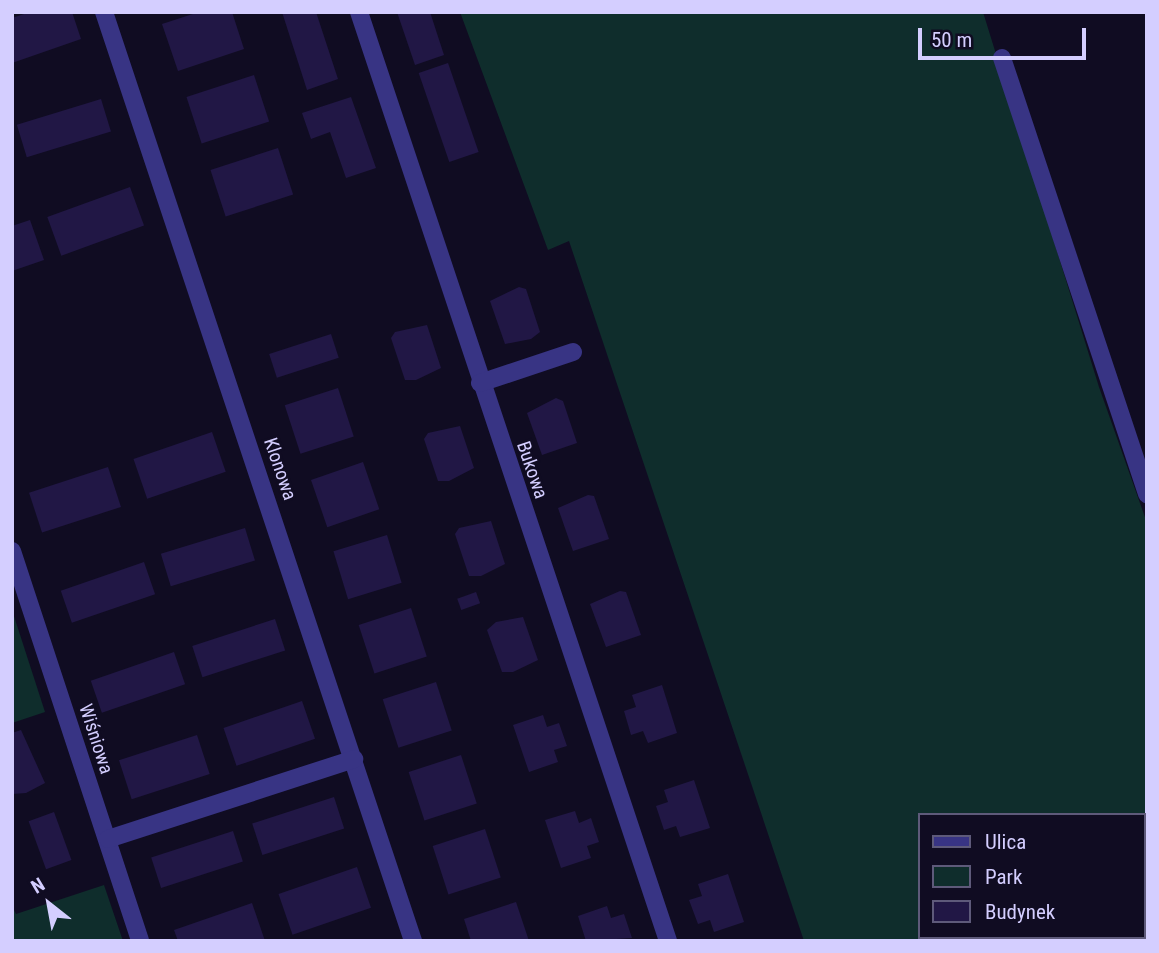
<!DOCTYPE html>
<html>
<head>
<meta charset="utf-8">
<style>
	body { margin:0 }
	#map { position:relative; width:1159px; height:953px; overflow:hidden; background:#100c22; font-family:"Roboto Condensed",sans-serif }
	div>[style] { position:absolute }
	[style*='--x'] { left:calc(var(--x)*1px); top:calc(var(--y)*1px); width:calc(var(--w)*1px); rotate:calc(var(--a)*1deg) }
	.green>* { inset:0; background:#0f2d2c }
	.building>* { inset:0; background:#211745; transform-origin:0 0 }
	.minor>* { height:18px; margin:-9px; padding:0 9px; transform-origin:9px; border-radius:9px; background:#383484 }
	span { translate:-50% -50%; white-space:nowrap; text-align:center; line-height:1.15; -webkit-text-stroke:5px #100c22; paint-order:stroke }
	.street-label { font-size:19px; color:#d4ceff }
	.frame { position:absolute; inset:0; border:14px solid #d4ceff; pointer-events:none }
	.legend { position:absolute; left:918px; top:813px; width:228px; height:126px; box-sizing:border-box; background:#100c22; border:2px solid #5e5a7a; margin:0; padding:9px 12px; list-style:none; font-size:21px; color:#d4ceff }
	.legend li { display:flex; align-items:center; gap:14px; height:35px }
	.legend b { width:35px; border:2px solid #5e5a7a }
	.north { position:absolute; left:14px; top:869px; width:70px; height:70px; -webkit-text-stroke:5px #100c22; paint-order:stroke; rotate:329deg; font-size:19px; font-weight:700; line-height:28px; text-align:center; color:#d4ceff }
	.north::after { content:''; display:block; margin:auto; width:24px; height:32px; background:#d4ceff; clip-path:polygon(50% 0,100% 100%,50% 72%,0 100%) }
	.scale { position:absolute; left:918px; top:28px; width:168px; height:32px; box-sizing:border-box; border:4px solid #d4ceff; border-top:0; padding-left:9px; font-size:21px; line-height:24px; white-space:nowrap; color:#d4ceff; -webkit-text-stroke:5px #100c22; paint-order:stroke }
</style>
</head>
<body>
<div id="map">
	<div class="green">
		<div style="clip-path:polygon(evenodd,460px 12px,983px 12px,1099px 387px,1147px 523px,1147px 941px,804px 941px,569px 241px,548px 250px,460px 12px,919px 815px,1143px 815px,1143px 937px,919px 937px,919px 815px)"></div>
		<div style="clip-path:polygon(12px 610px,45px 712px,12px 723px)"></div>
		<div style="clip-path:polygon(104px 885px,123px 941px,12px 941px,12px 906px,16px 914px)"></div>
	</div>
	<div class="building">
		<div style="clip-path:polygon(30px 12px,72px 12px,81px 39px,12px 63px,12px 18px)"></div>
		<div style="clip-path:polygon(199px 12px,232px 12px,244px 49px,178px 71px,162px 24px)"></div>
		<div style="clip-path:polygon(282px 12px,316px 12px,338px 79px,307px 90px)"></div>
		<div style="clip-path:polygon(397px 12px,430px 12px,444px 55px,415px 65px)"></div>
		<div style="left:448px;top:63px;width:94px;height:31px;rotate:71deg"></div>
		<div style="left:254px;top:75px;width:49px;height:71px;rotate:72deg"></div>
		<div style="clip-path:polygon(351px 97px,376px 168px,346px 178px,330px 132px,311px 139px,302px 113px)"></div>
		<div style="left:101px;top:99px;width:34px;height:88px;rotate:73deg"></div>
		<div style="left:278px;top:148px;width:49px;height:71px;rotate:72deg"></div>
		<div style="left:130px;top:187px;width:41px;height:88px;rotate:70deg"></div>
		<div style="clip-path:polygon(30px 220px,44px 260px,12px 271px,12px 226px)"></div>
		<div style="clip-path:polygon(519px 287px,526px 289px,540px 332px,531px 339px,505px 344px,490px 301px)"></div>
		<div style="clip-path:polygon(427px 325px,441px 368px,416px 380px,405px 380px,391px 338px,395px 332px)"></div>
		<div style="left:331px;top:334px;width:25px;height:65px;rotate:72deg"></div>
		<div style="left:338px;top:388px;width:51px;height:56px;rotate:72deg"></div>
		<div style="clip-path:polygon(556px 398px,563px 401px,577px 443px,542px 455px,527px 413px)"></div>
		<div style="clip-path:polygon(460px 426px,474px 468px,449px 481px,438px 481px,424px 439px,428px 433px)"></div>
		<div style="left:212px;top:432px;width:42px;height:83px;rotate:71deg"></div>
		<div style="left:363px;top:462px;width:50px;height:55px;rotate:71deg"></div>
		<div style="left:108px;top:467px;width:42px;height:83px;rotate:72deg"></div>
		<div style="clip-path:polygon(588px 495px,594px 496px,609px 539px,573px 551px,558px 508px)"></div>
		<div style="clip-path:polygon(491px 521px,505px 564px,481px 576px,469px 576px,455px 534px,459px 528px)"></div>
		<div style="left:245px;top:528px;width:34px;height:88px;rotate:73deg"></div>
		<div style="left:387px;top:535px;width:50px;height:56px;rotate:73deg"></div>
		<div style="left:144px;top:562px;width:34px;height:88px;rotate:71deg"></div>
		<div style="clip-path:polygon(620px 591px,626px 592px,641px 635px,606px 647px,590px 604px)"></div>
		<div style="left:476px;top:592px;width:12px;height:20px;rotate:70deg"></div>
		<div style="left:411px;top:608px;width:51px;height:55px;rotate:72deg"></div>
		<div style="clip-path:polygon(523px 617px,538px 660px,513px 672px,502px 672px,487px 630px,496px 622px)"></div>
		<div style="left:275px;top:619px;width:33px;height:87px;rotate:72deg"></div>
		<div style="left:174px;top:652px;width:34px;height:88px;rotate:71deg"></div>
		<div style="left:436px;top:682px;width:51px;height:56px;rotate:72deg"></div>
		<div style="clip-path:polygon(662px 685px,677px 733px,648px 743px,643px 731px,631px 735px,624px 711px,636px 707px,632px 695px)"></div>
		<div style="left:302px;top:701px;width:40px;height:83px;rotate:71deg"></div>
		<div style="clip-path:polygon(543px 715px,547px 727px,559px 723px,567px 746px,554px 750px,558px 762px,529px 772px,513px 725px)"></div>
		<div style="clip-path:polygon(21px 730px,45px 783px,26px 793px,12px 794px,12px 733px)"></div>
		<div style="left:197px;top:735px;width:41px;height:82px;rotate:72deg"></div>
		<div style="left:461px;top:755px;width:51px;height:55px;rotate:72deg"></div>
		<div style="clip-path:polygon(694px 780px,710px 828px,680px 837px,676px 826px,664px 830px,656px 806px,668px 802px,664px 790px)"></div>
		<div style="left:334px;top:797px;width:33px;height:86px;rotate:72deg"></div>
		<div style="clip-path:polygon(575px 811px,579px 823px,591px 818px,599px 842px,587px 846px,591px 858px,561px 868px,545px 820px)"></div>
		<div style="left:54px;top:812px;width:51px;height:27px;rotate:70deg"></div>
		<div style="left:485px;top:829px;width:51px;height:55px;rotate:72deg"></div>
		<div style="left:233px;top:831px;width:32px;height:86px;rotate:72deg"></div>
		<div style="left:357px;top:867px;width:43px;height:83px;rotate:71deg"></div>
		<div style="clip-path:polygon(728px 874px,744px 922px,714px 932px,710px 920px,698px 924px,689px 900px,702px 896px,698px 884px)"></div>
		<div style="clip-path:polygon(516px 902px,529px 941px,471px 941px,464px 919px)"></div>
		<div style="clip-path:polygon(252px 903px,265px 941px,178px 941px,174px 930px)"></div>
		<div style="clip-path:polygon(607px 906px,611px 918px,624px 914px,632px 938px,586px 941px,578px 916px)"></div>
	</div>
	<div class="minor">
		<div style="--x:104;--y:12;--w:979;--a:71.6"></div>
		<div style="--x:359;--y:12;--w:979;--a:71.6"></div>
		<div style="--x:1002;--y:58;--w:460;--a:71.6"></div>
		<div style="--x:480;--y:383;--w:98;--a:-18.4"></div>
		<div style="--x:12;--y:551;--w:410;--a:71.8"></div>
		<div style="--x:108;--y:839;--w:259;--a:-18"></div>
	</div>
	<div class="street-label">
		<span style="left:280px;top:469px;rotate:71deg">Klonowa</span>
		<span style="left:532px;top:470px;rotate:71deg">Bukowa</span>
		<span style="left:96px;top:739px;rotate:72deg">Wiśniowa</span>
	</div>
	<div class="frame"></div>
	<ul class="legend">
	<li><b style="height:9px;background:#383484"></b>Ulica</li>
	<li><b style="height:19px;background:#0f2d2c"></b>Park</li>
	<li><b style="height:19px;background:#211745"></b>Budynek</li>
	</ul>
	<div class="north">N</div>
	<div class="scale">50 m</div>
</div>
</body>
</html>
